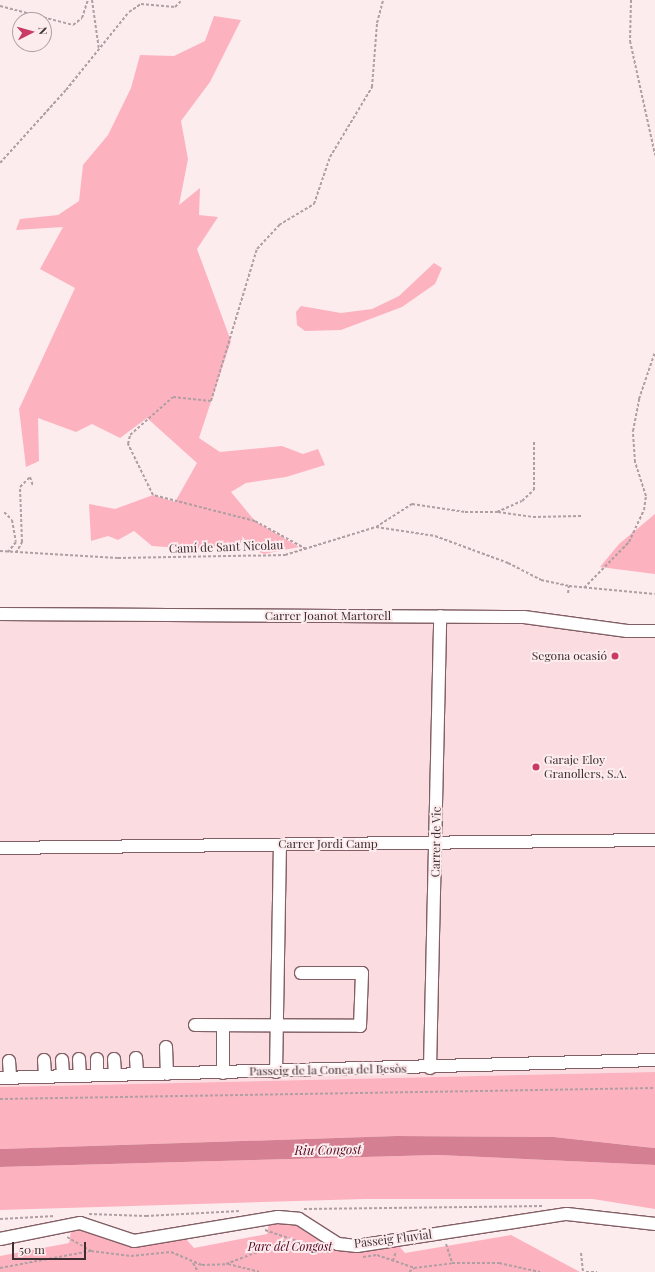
<!DOCTYPE html>
<html>
<head>
<meta charset="utf-8">
<style>
	body { margin:0 }
	#map { position:relative; width:655px; height:1272px; overflow:hidden; background:#fdecee; font-family:"Playfair Display",serif }
	div>[style] { position:absolute }
	[style*='--x'] { left:calc(var(--x)*1px); top:calc(var(--y)*1px); width:calc(var(--w)*1px); rotate:calc(var(--a)*1deg) }
	.built>* { inset:0; background:#fadce1 }
	.green>* { inset:0; background:#fdb2c0 }
	.water>* { inset:0; background:#d58092 }
	.path>* { height:2px; margin-top:-1px; transform-origin:0; background:repeating-linear-gradient(90deg,#af9fa2 0 3px,transparent 0 5px) }
	.roads { filter:drop-shadow(1px 0 #825f65) drop-shadow(-1px 0 #825f65) drop-shadow(0 1px #825f65) drop-shadow(0 -1px #825f65) }
	.minor>* { height:12px; margin:-6px; padding:0 6px; transform-origin:6px; border-radius:6px; background:#fff }
	.dots>* { width:11px; height:11px; translate:-50% -50%; box-sizing:border-box; border:2px solid #fdecee; border-radius:50% }
	span { translate:-50% -50%; white-space:nowrap; text-align:center; line-height:1.15; -webkit-text-stroke:4px #fdecee; paint-order:stroke }
	.street-label { font-size:12px; color:#3e2f32 }
	.poi-label { font-size:12px; color:#3e2f32 }
	.right { translate:-100% -50%; text-align:right }
	.left { translate:0 -50%; text-align:left }
	.park-label { font-size:12px; color:#530421; font-style:italic }
	.water-label { font-size:13px; color:#5b0e27; font-style:italic }
	.north { position:absolute; left:12px; top:12px; width:40px; height:40px; box-sizing:border-box; background:#fdecee; border:1px solid #b1a0a3; border-radius:50%; rotate:84deg; font-size:11px; font-weight:700; line-height:16px; text-align:center; color:#3e2f32 }
	.north::after { content:''; display:block; margin:auto; width:14px; height:18px; background:#c93b65; clip-path:polygon(50% 0,100% 100%,50% 72%,0 100%) }
	.scale { position:absolute; left:12px; top:1242px; width:74px; height:18px; box-sizing:border-box; border:2px solid #3e2f32; border-top:0; padding-left:5px; font-size:12px; line-height:14px; white-space:nowrap; color:#3e2f32; -webkit-text-stroke:3px #fdecee; paint-order:stroke }
</style>
</head>
<body>
<div id="map">
	<div class="built">
		<div style="clip-path:polygon(0 614px,564px 625px,655px 631px,655px 1072px,0 1087px)"></div>
	</div>
	<div class="green">
		<div style="clip-path:polygon(214px 16px,241px 20px,210px 82px,181px 121px,188px 159px,179px 205px,200px 188px,199px 215px,218px 217px,197px 249px,231px 341px,199px 438px,220px 452px,282px 446px,303px 454px,318px 449px,325px 465px,286px 477px,246px 483px,231px 492px,255px 521px,299px 547px,264px 554px,242px 545px,193px 549px,152px 546px,134px 531px,118px 540px,108px 536px,91px 541px,89px 504px,115px 509px,153px 495px,175px 502px,197px 463px,147px 418px,120px 438px,92px 424px,76px 432px,38px 418px,39px 461px,26px 467px,19px 409px,75px 288px,40px 269px,63px 227px,16px 230px,20px 219px,58px 215px,79px 201px,83px 165px,108px 135px,131px 88px,140px 55px,174px 56px,205px 41px)"></div>
		<div style="clip-path:polygon(434px 263px,442px 268px,435px 284px,402px 307px,341px 330px,305px 331px,297px 325px,296px 312px,301px 306px,341px 313px,372px 309px,399px 296px)"></div>
		<div style="clip-path:polygon(655px 514px,655px 574px,600px 567px,619px 544px)"></div>
		<div style="clip-path:polygon(655px 1072px,655px 1148px,554px 1137px,396px 1136px,0 1149px,0 1087px)"></div>
		<div style="clip-path:polygon(438px 1155px,655px 1165px,655px 1209px,593px 1199px,365px 1199px,0 1210px,0 1167px)"></div>
		<div style="clip-path:polygon(279px 1223px,297px 1223px,338px 1250px,398px 1245px,405px 1253px,511px 1235px,580px 1272px,0 1272px,0 1256px,69px 1243px,71px 1231px,78px 1229px,94px 1230px,138px 1247px,185px 1238px,194px 1248px,267px 1234px,269px 1224px)"></div>
	</div>
	<div class="water">
		<div style="clip-path:polygon(396px 1136px,554px 1137px,645px 1147px,655px 1148px,655px 1165px,438px 1155px,0 1167px,0 1149px)"></div>
	</div>
	<div class="path">
		<div style="--x:92;--y:0;--w:50;--a:82"></div>
		<div style="--x:631;--y:0;--w:41;--a:91.4"></div>
		<div style="--x:630;--y:41;--w:117;--a:77.6"></div>
		<div style="--x:0;--y:6;--w:75;--a:14.6"></div>
		<div style="--x:73;--y:25;--w:11;--a:-38"></div>
		<div style="--x:82;--y:18;--w:19;--a:-72"></div>
		<div style="--x:0;--y:163;--w:98;--a:-47.9"></div>
		<div style="--x:66;--y:90;--w:100;--a:-51.1"></div>
		<div style="--x:129;--y:12;--w:14;--a:-34"></div>
		<div style="--x:141;--y:4;--w:34;--a:5"></div>
		<div style="--x:175;--y:7;--w:8;--a:-45"></div>
		<div style="--x:4;--y:512;--w:11;--a:45"></div>
		<div style="--x:12;--y:520;--w:22;--a:80"></div>
		<div style="--x:16;--y:542;--w:13;--a:129"></div>
		<div style="--x:498;--y:512;--w:35;--a:8"></div>
		<div style="--x:533;--y:517;--w:48;--a:-1.2"></div>
		<div style="--x:376;--y:527;--w:43;--a:-32.6"></div>
		<div style="--x:412;--y:504;--w:54;--a:8.6"></div>
		<div style="--x:465;--y:512;--w:32;--a:0"></div>
		<div style="--x:497;--y:512;--w:27;--a:-24"></div>
		<div style="--x:522;--y:501;--w:16;--a:-43"></div>
		<div style="--x:534;--y:490;--w:48;--a:-90"></div>
		<div style="--x:306;--y:549;--w:58;--a:-151.2"></div>
		<div style="--x:255;--y:521;--w:105;--a:-165.7"></div>
		<div style="--x:153;--y:495;--w:57;--a:-116.1"></div>
		<div style="--x:128;--y:444;--w:9;--a:-77"></div>
		<div style="--x:130;--y:435;--w:57;--a:-41.5"></div>
		<div style="--x:173;--y:397;--w:38;--a:6"></div>
		<div style="--x:211;--y:401;--w:159;--a:-73.2"></div>
		<div style="--x:257;--y:249;--w:33;--a:-47"></div>
		<div style="--x:279;--y:225;--w:41;--a:-31"></div>
		<div style="--x:314;--y:204;--w:50;--a:-71.2"></div>
		<div style="--x:330;--y:157;--w:82;--a:-59"></div>
		<div style="--x:372;--y:87;--w:64;--a:-85.5"></div>
		<div style="--x:377;--y:23;--w:24;--a:-75"></div>
		<div style="--x:0;--y:551;--w:118;--a:3.4"></div>
		<div style="--x:118;--y:558;--w:167;--a:-1"></div>
		<div style="--x:285;--y:555;--w:95;--a:-17.1"></div>
		<div style="--x:376;--y:527;--w:60;--a:8.7"></div>
		<div style="--x:435;--y:536;--w:78;--a:20.3"></div>
		<div style="--x:508;--y:563;--w:37;--a:27"></div>
		<div style="--x:541;--y:580;--w:29;--a:12"></div>
		<div style="--x:569;--y:586;--w:86;--a:5.3"></div>
		<div style="--x:16;--y:553;--w:13;--a:-61"></div>
		<div style="--x:22;--y:542;--w:55;--a:-92.1"></div>
		<div style="--x:20;--y:487;--w:14;--a:-45"></div>
		<div style="--x:30;--y:477;--w:9;--a:72"></div>
		<div style="--x:584;--y:588;--w:64;--a:-45.6"></div>
		<div style="--x:629;--y:542;--w:35;--a:-65"></div>
		<div style="--x:644;--y:510;--w:14;--a:-82"></div>
		<div style="--x:646;--y:496;--w:36;--a:-108"></div>
		<div style="--x:635;--y:462;--w:31;--a:-94"></div>
		<div style="--x:633;--y:431;--w:33;--a:-79"></div>
		<div style="--x:639;--y:399;--w:50;--a:-71.2"></div>
		<div style="--x:568;--y:593;--w:7;--a:-82"></div>
		<div style="--x:0;--y:1099;--w:655;--a:-0.96"></div>
		<div style="--x:304;--y:1209;--w:238;--a:-0.7"></div>
		<div style="--x:89;--y:1214;--w:57;--a:2"></div>
		<div style="--x:146;--y:1216;--w:94;--a:-3"></div>
		<div style="--x:0;--y:1219;--w:55;--a:-3.1"></div>
		<div style="--x:265;--y:1230;--w:70;--a:19.2"></div>
		<div style="--x:67;--y:1237;--w:28;--a:30"></div>
		<div style="--x:91;--y:1251;--w:40;--a:7.1"></div>
		<div style="--x:131;--y:1256;--w:40;--a:-5.7"></div>
		<div style="--x:171;--y:1252;--w:34;--a:23"></div>
		<div style="--x:202;--y:1265;--w:24;--a:-2"></div>
		<div style="--x:226;--y:1264;--w:67;--a:-20.9"></div>
		<div style="--x:446;--y:1244;--w:19;--a:72"></div>
		<div style="--x:581;--y:1253;--w:19;--a:84"></div>
		<div style="--x:363;--y:1257;--w:14;--a:-8"></div>
		<div style="--x:377;--y:1255;--w:39;--a:19"></div>
		<div style="--x:414;--y:1268;--w:38;--a:-7"></div>
		<div style="--x:452;--y:1263;--w:47;--a:0"></div>
		<div style="--x:499;--y:1263;--w:42;--a:12.4"></div>
		<div style="--x:393;--y:1261;--w:10;--a:-73"></div>
		<div style="--x:193;--y:1263;--w:10;--a:61"></div>
		<div style="--x:228;--y:1264;--w:32;--a:14"></div>
		<div style="--x:0;--y:1268;--w:92;--a:-10.7"></div>
		<div style="--x:409;--y:1272;--w:6;--a:-39"></div>
		<div style="--x:586;--y:1272;--w:11;--a:0"></div>
	</div>
	<div class="roads">
		<div class="minor">
			<div style="--x:0;--y:614;--w:524;--a:0.33"></div>
			<div style="--x:524;--y:617;--w:104;--a:7.7"></div>
			<div style="--x:627;--y:631;--w:28;--a:0"></div>
			<div style="--x:0;--y:848;--w:655;--a:-0.7"></div>
			<div style="--x:195;--y:1025;--w:165;--a:0.3"></div>
			<div style="--x:360;--y:1026;--w:53;--a:-87.8"></div>
			<div style="--x:362;--y:973;--w:61;--a:180"></div>
			<div style="--x:166;--y:1047;--w:27;--a:88"></div>
			<div style="--x:136;--y:1058;--w:16;--a:86"></div>
			<div style="--x:79;--y:1059;--w:17;--a:87"></div>
			<div style="--x:97;--y:1059;--w:16;--a:90"></div>
			<div style="--x:114;--y:1059;--w:16;--a:86"></div>
			<div style="--x:44;--y:1060;--w:16;--a:86"></div>
			<div style="--x:62;--y:1060;--w:16;--a:86"></div>
			<div style="--x:9;--y:1061;--w:16;--a:86"></div>
			<div style="--x:430;--y:1068;--w:452;--a:-88.7"></div>
			<div style="--x:276;--y:1072;--w:227;--a:-89"></div>
			<div style="--x:223;--y:1073;--w:47;--a:-90"></div>
			<div style="--x:0;--y:1078;--w:655;--a:-1.57"></div>
			<div style="--x:0;--y:1239;--w:82;--a:-11.3"></div>
			<div style="--x:80;--y:1223;--w:57;--a:18.4"></div>
			<div style="--x:134;--y:1241;--w:146;--a:-9.5"></div>
			<div style="--x:278;--y:1217;--w:21;--a:5"></div>
			<div style="--x:299;--y:1219;--w:46;--a:32.7"></div>
			<div style="--x:338;--y:1244;--w:19;--a:6"></div>
			<div style="--x:357;--y:1246;--w:212;--a:-8.7"></div>
			<div style="--x:567;--y:1214;--w:89;--a:6.5"></div>
		</div>
	</div>
	<div class="dots">
		<div style="left:615px;top:656px;background:#c93b65"></div>
		<div style="left:536px;top:767px;background:#c93b65"></div>
	</div>
	<div class="street-label">
		<span style="left:226px;top:547px;rotate:-2deg">Camí de Sant Nicolau</span>
		<span style="left:328px;top:616px">Carrer Joanot Martorell</span>
		<span style="left:436px;top:842px;rotate:-89deg">Carrer de Vic</span>
		<span style="left:328px;top:844px">Carrer Jordi Camp</span>
		<span style="left:328px;top:1070px;rotate:-1deg">Passeig de la Conca del Besòs</span>
		<span style="left:393px;top:1239px;rotate:-7deg">Passeig Fluvial</span>
	</div>
	<div class="poi-label">
		<span class="right" style="left:607px;top:656px">Segona ocasió</span>
		<span class="left" style="left:544px;top:767px">Garaje Eloy<br>Granollers, S.A.</span>
	</div>
	<div class="park-label">
		<span style="left:290px;top:1247px">Parc del Congost</span>
	</div>
	<div class="water-label">
		<span style="left:328px;top:1150px;rotate:-1deg">Riu Congost</span>
	</div>
	<div class="north">N</div>
	<div class="scale">50 m</div>
</div>
</body>
</html>
